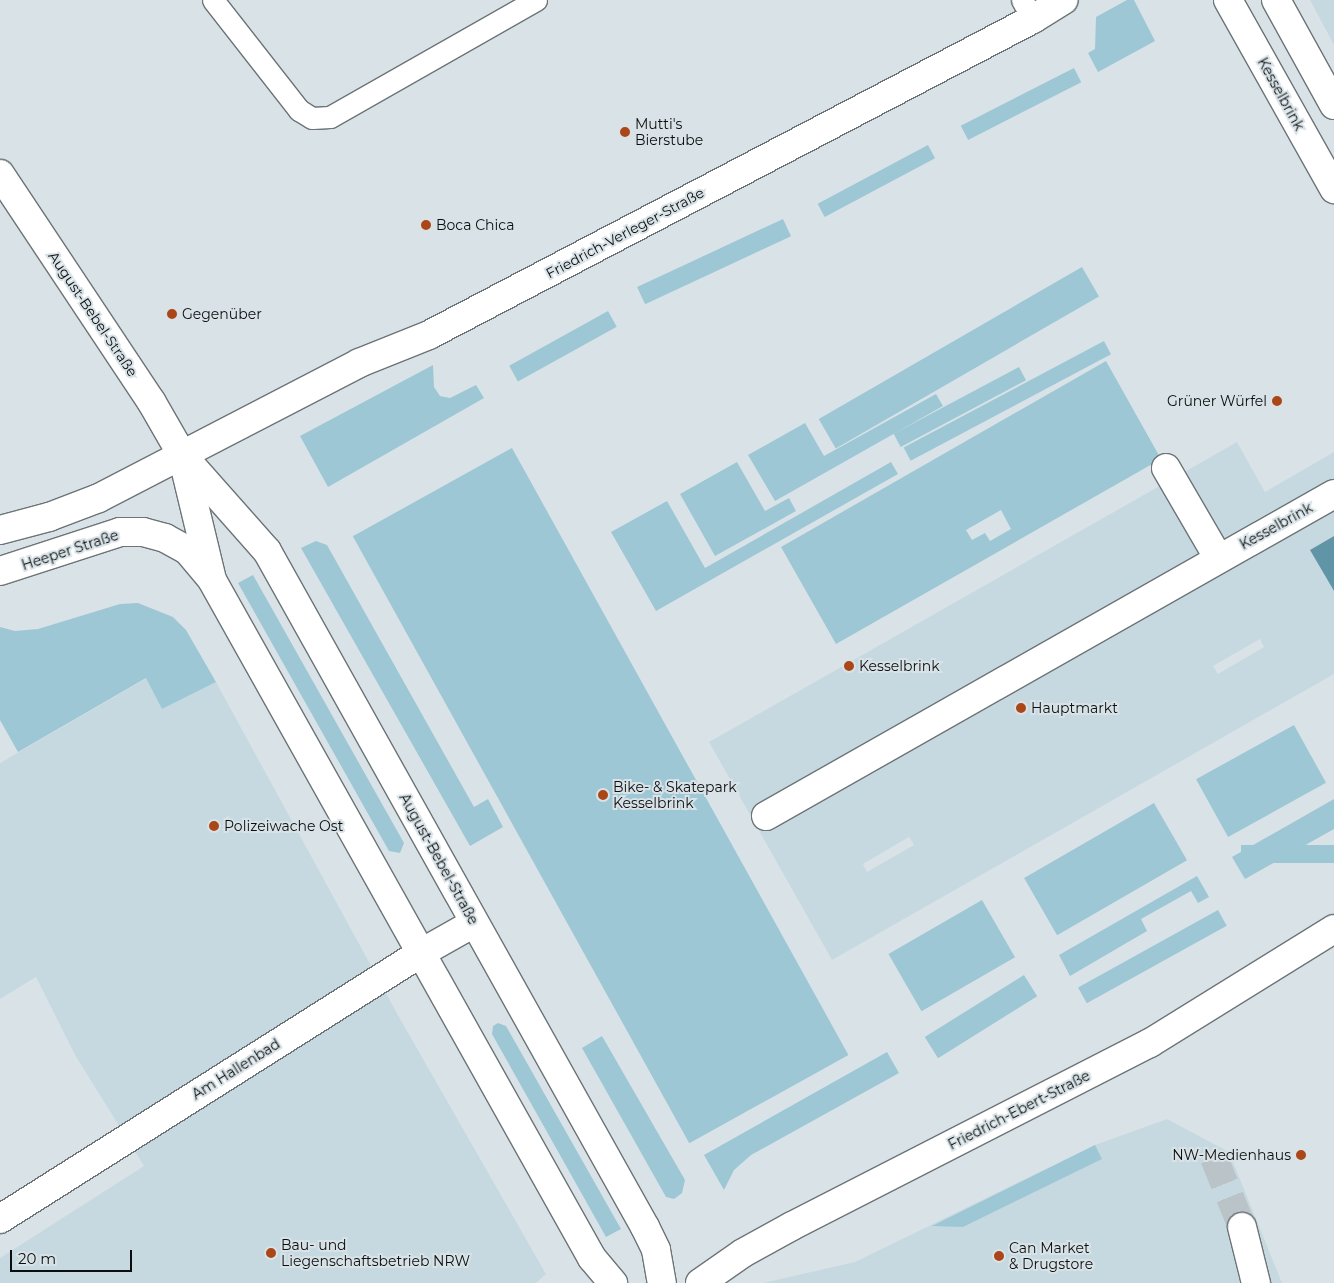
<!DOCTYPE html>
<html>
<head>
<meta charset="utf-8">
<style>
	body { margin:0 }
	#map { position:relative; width:1334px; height:1283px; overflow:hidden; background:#d9e3e7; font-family:Montserrat,sans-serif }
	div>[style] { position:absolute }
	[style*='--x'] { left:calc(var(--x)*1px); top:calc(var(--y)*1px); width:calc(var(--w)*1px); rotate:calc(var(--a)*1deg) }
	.built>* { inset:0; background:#c7d9e0 }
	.green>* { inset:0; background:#9dc7d5; transform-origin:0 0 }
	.water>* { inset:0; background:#6095a7 }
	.minor-tunnel>* { height:28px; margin-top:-14px; transform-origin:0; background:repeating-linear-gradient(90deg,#bac3c7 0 28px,transparent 0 42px) }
	.roads { filter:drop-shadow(1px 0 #6c7477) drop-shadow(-1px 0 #6c7477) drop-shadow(0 1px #6c7477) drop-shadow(0 -1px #6c7477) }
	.service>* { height:21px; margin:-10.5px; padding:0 10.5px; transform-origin:10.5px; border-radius:10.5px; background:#fff }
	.pedestrian>* { height:28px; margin:-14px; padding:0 14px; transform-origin:14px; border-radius:14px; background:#fff }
	.minor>* { height:28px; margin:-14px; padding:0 14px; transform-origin:14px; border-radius:14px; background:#fff }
	.dots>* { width:14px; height:14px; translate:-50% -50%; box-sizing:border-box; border:2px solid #d9e3e7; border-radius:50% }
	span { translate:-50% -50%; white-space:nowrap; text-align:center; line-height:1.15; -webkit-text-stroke:4px #d9e3e7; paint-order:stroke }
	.street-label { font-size:14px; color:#0b0e0f }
	.poi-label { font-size:14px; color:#0b0e0f }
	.left { translate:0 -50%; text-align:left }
	.right { translate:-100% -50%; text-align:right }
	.scale { position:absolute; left:10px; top:1250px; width:122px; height:22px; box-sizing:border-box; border:2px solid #0b0e0f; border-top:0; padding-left:6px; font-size:15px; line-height:18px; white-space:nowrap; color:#0b0e0f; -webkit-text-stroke:4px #d9e3e7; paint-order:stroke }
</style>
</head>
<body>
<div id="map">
	<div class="built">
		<div style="clip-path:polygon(1310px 0,1334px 0,1334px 45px)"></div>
		<div style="clip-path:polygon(evenodd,1237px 442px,1265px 492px,1334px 452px,1334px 536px,1310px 550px,1334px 591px,1334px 674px,832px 960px,709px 742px,1237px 442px,1260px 639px,1264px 647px,1218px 674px,1213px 666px,1260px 639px,1237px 442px,909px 837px,914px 845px,867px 872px,863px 864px,909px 837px)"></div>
		<div style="clip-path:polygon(147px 678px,162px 709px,216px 682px,399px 1017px,546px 1274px,536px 1283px,0 1283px,0 1258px,144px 1166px,75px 1055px,36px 977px,0 999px,0 763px)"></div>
		<div style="clip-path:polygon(1167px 1119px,1229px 1152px,1282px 1283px,763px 1283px,855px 1262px,1095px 1145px)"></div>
	</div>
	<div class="green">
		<div style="clip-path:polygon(1127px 0,1134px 0,1155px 41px,1098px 72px,1088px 53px,1095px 49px,1096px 17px)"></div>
		<div style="left:1074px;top:68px;width:16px;height:127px;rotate:63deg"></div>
		<div style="left:928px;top:145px;width:15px;height:125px;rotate:62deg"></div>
		<div style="left:783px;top:219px;width:19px;height:161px;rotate:65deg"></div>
		<div style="left:1082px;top:267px;width:34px;height:304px;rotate:60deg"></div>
		<div style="left:608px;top:311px;width:18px;height:113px;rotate:61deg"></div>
		<div style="left:1104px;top:341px;width:15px;height:227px;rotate:62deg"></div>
		<div style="clip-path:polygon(evenodd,1106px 361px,1161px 459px,836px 644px,781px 547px,1106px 361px,1001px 510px,1011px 529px,990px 541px,985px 533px,972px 540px,966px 530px,1001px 510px)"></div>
		<div style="clip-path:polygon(433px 365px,434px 387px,440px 396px,450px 398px,476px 385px,484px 398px,328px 487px,300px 436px)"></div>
		<div style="left:1019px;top:367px;width:15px;height:142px;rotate:62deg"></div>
		<div style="clip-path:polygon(936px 394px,943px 406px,775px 501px,748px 455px,805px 423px,824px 456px)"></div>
		<div style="left:512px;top:448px;width:694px;height:182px;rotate:61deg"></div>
		<div style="clip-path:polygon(737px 462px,765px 511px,789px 498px,796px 511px,715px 556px,680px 494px)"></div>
		<div style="clip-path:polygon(891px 462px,898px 474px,656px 611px,611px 532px,667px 501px,705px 568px)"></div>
		<div style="clip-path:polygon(316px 541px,327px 545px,474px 807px,488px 799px,503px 827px,470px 846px,301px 548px)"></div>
		<div style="clip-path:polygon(253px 575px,404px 843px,400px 853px,389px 851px,238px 583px)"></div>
		<div style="clip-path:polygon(138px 603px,173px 617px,186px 630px,216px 682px,162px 709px,146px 678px,18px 752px,0 720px,0 627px,15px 631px,38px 629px,120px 604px)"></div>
		<div style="left:1294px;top:725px;width:66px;height:112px;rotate:61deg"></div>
		<div style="clip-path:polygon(1334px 799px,1334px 829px,1245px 879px,1232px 857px)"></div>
		<div style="left:1154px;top:803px;width:66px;height:150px;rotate:60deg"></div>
		<div style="left:1334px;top:845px;width:18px;height:93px;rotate:90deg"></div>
		<div style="clip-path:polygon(1197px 876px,1209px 897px,1198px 903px,1191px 891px,1141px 919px,1147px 931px,1070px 976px,1059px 955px)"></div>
		<div style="left:982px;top:900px;width:66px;height:108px;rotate:60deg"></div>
		<div style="left:1218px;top:910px;width:18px;height:160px;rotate:61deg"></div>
		<div style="left:1024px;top:975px;width:25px;height:117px;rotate:58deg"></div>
		<div style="clip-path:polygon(498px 1023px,506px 1026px,621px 1229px,606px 1237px,492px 1034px,493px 1026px)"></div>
		<div style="clip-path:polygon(602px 1036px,685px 1180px,682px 1193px,674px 1199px,666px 1197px,582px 1048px)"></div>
		<div style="clip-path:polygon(887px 1052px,899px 1073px,751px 1155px,734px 1170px,724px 1190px,704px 1155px)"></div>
		<div style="clip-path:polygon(1095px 1145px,1102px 1159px,963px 1227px,932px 1226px)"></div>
	</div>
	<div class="water">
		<div style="clip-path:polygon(1334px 536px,1334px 591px,1310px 550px)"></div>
	</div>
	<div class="minor-tunnel">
		<div style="--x:1214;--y:1158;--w:74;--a:67.9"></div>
	</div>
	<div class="roads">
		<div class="service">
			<div style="--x:213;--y:0;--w:140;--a:52"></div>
			<div style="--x:299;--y:110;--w:15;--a:32"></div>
			<div style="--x:312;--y:118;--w:18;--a:-3"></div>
			<div style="--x:330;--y:117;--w:237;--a:-29.6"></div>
			<div style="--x:1022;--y:0;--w:22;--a:60"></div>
		</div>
		<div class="pedestrian">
			<div style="--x:1166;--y:468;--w:105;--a:59.8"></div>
			<div style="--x:766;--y:816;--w:653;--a:-29.55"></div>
		</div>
		<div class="minor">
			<div style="--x:1228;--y:0;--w:217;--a:60.7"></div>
			<div style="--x:1276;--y:0;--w:120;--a:61.1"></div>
			<div style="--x:0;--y:174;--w:273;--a:56.4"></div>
			<div style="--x:151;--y:401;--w:62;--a:60.1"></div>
			<div style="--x:182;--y:455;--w:128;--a:48.5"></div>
			<div style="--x:267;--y:551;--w:775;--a:60.79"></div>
			<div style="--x:645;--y:1227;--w:25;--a:64"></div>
			<div style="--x:656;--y:1250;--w:34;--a:80"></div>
			<div style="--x:183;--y:459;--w:124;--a:76.5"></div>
			<div style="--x:212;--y:580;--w:777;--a:60.73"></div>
			<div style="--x:592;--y:1258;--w:33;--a:50"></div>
			<div style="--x:0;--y:530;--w:51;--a:-14.9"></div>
			<div style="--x:49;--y:517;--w:53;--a:-20.8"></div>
			<div style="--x:99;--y:498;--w:293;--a:-27.4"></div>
			<div style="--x:359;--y:363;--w:75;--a:-21.8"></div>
			<div style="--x:429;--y:335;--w:682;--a:-27.62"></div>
			<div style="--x:1033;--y:19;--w:36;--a:-32"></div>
			<div style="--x:0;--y:571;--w:126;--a:-18"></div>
			<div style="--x:120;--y:532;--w:23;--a:0"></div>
			<div style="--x:143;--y:532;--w:23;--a:15"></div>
			<div style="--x:165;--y:538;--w:26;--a:29"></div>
			<div style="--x:188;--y:551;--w:34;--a:50"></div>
			<div style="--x:0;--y:1219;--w:498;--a:-32.3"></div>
			<div style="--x:421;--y:953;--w:61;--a:-29.5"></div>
			<div style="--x:1242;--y:1227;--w:58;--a:76"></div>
			<div style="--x:700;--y:1283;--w:52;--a:-34.9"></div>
			<div style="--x:743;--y:1253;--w:56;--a:-28.9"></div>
			<div style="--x:792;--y:1226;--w:402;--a:-27.1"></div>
			<div style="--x:1150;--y:1043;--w:216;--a:-31.8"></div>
		</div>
	</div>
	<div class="dots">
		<div style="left:625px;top:132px;background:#ab4618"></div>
		<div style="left:426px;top:225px;background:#ab4618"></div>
		<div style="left:172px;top:314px;background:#ab4618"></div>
		<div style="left:1277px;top:401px;background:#ab4618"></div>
		<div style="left:849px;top:666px;background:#ab4618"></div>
		<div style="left:1021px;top:708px;background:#ab4618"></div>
		<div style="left:603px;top:795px;background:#ab4618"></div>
		<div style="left:214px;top:826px;background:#ab4618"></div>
		<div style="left:1301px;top:1155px;background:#ab4618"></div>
		<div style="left:271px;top:1253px;background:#ab4618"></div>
		<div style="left:999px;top:1256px;background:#ab4618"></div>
	</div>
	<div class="street-label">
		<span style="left:1281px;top:94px;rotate:61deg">Kesselbrink</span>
		<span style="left:625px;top:233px;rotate:-28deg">Friedrich-Verleger-Straße</span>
		<span style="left:93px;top:314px;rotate:56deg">August-Bebel-Straße</span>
		<span style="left:1276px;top:526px;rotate:-29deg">Kesselbrink</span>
		<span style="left:70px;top:550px;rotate:-18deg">Heeper Straße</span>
		<span style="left:439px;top:859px;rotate:61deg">August-Bebel-Straße</span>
		<span style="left:236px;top:1069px;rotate:-32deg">Am Hallenbad</span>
		<span style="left:1019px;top:1110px;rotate:-27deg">Friedrich-Ebert-Straße</span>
	</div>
	<div class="poi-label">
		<span class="left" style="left:635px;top:132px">Mutti's<br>Bierstube</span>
		<span class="left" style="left:436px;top:225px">Boca Chica</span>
		<span class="left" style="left:182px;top:314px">Gegenüber</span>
		<span class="right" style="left:1267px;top:401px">Grüner Würfel</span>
		<span class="left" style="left:859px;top:666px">Kesselbrink</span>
		<span class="left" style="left:1031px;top:708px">Hauptmarkt</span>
		<span class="left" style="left:613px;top:795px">Bike- &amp; Skatepark<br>Kesselbrink</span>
		<span class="left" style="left:224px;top:826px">Polizeiwache Ost</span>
		<span class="right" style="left:1291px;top:1155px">NW-Medienhaus</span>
		<span class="left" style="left:281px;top:1253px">Bau- und<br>Liegenschaftsbetrieb NRW</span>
		<span class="left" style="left:1009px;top:1256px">Can Market<br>&amp; Drugstore</span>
	</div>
	<div class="scale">20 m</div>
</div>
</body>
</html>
